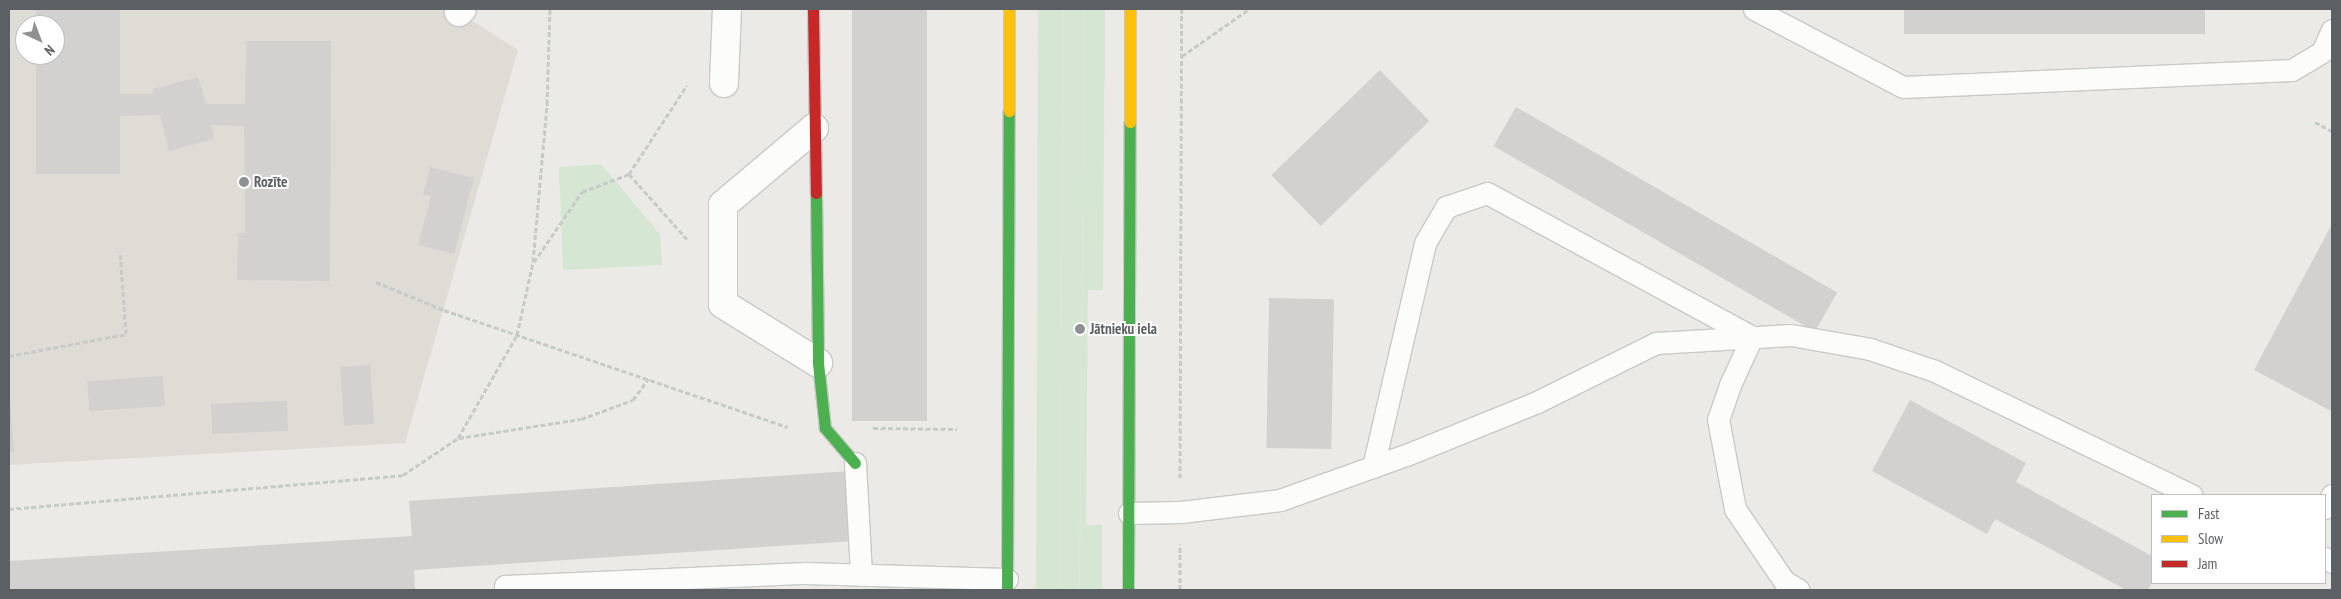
<!DOCTYPE html>
<html>
<head>
<meta charset="utf-8">
<style>
	body { margin:0 }
	#map { position:relative; width:2341px; height:599px; overflow:hidden; background:#eceae6; font-family:"PT Sans Narrow",sans-serif }
	div>[style] { position:absolute }
	[style*='--x'] { left:calc(var(--x)*1px); top:calc(var(--y)*1px); width:calc(var(--w)*1px); rotate:calc(var(--a)*1deg) }
	.education>* { inset:0; background:#dfdcd6 }
	.green>* { inset:0; background:#d5e7d2 }
	.building>* { inset:0; background:#d3d1cf; transform-origin:0 0 }
	.path>* { height:3px; margin-top:-1.5px; transform-origin:0; background:repeating-linear-gradient(90deg,#c6cac8 0 5px,transparent 0 7.5px) }
	.roads { filter:drop-shadow(1px 0 #c8c9c8) drop-shadow(-1px 0 #c8c9c8) drop-shadow(0 1px #c8c9c8) drop-shadow(0 -1px #c8c9c8) }
	.lane>* { height:21px; margin:-10.5px; padding:0 10.5px; transform-origin:10.5px; border-radius:10.5px; background:#fcfcfb }
	.street>* { height:28px; margin:-14px; padding:0 14px; transform-origin:14px; border-radius:14px; background:#fcfcfb }
	.fast>* { height:11px; margin:-5.5px; padding:0 5.5px; transform-origin:5.5px; border-radius:5.5px; background:#4caf50 }
	.slow>* { height:11px; margin:-5.5px; padding:0 5.5px; transform-origin:5.5px; border-radius:5.5px; background:#ffc107 }
	.jam>* { height:11px; margin:-5.5px; padding:0 5.5px; transform-origin:5.5px; border-radius:5.5px; background:#c62828 }
	.tram>* { height:1px; margin:-0.5px; padding:0 0.5px; transform-origin:0.5px; border-radius:0.5px; background:#e2e2e2 }
	.dots>* { width:14px; height:14px; translate:-50% -50%; box-sizing:border-box; border:2px solid #fff; border-radius:50% }
	span { translate:-50% -50%; white-space:nowrap; text-align:center; line-height:1.15; -webkit-text-stroke:4px #fff; paint-order:stroke }
	.poi-label { font-size:15px; color:#5c6064; font-weight:700 }
	.left { translate:0 -50%; text-align:left }
	.frame { position:absolute; inset:0; border:10px solid #5c6064; pointer-events:none }
	.legend { position:absolute; left:2151px; top:494px; width:175px; height:90px; box-sizing:border-box; background:#fff; border:1px solid #bebfc1; margin:0; padding:6px 9px; list-style:none; font-size:15px; color:#5c6064 }
	.legend li { display:flex; align-items:center; gap:10px; height:25px }
	.legend b { width:25px; border:1px solid #bebfc1 }
	.north { position:absolute; left:15px; top:15px; width:50px; height:50px; box-sizing:border-box; background:#fff; border:1px solid #bebfc1; border-radius:50%; rotate:137deg; font-size:14px; font-weight:700; line-height:20px; text-align:center; color:#5c6064 }
	.north::after { content:''; display:block; margin:auto; width:18px; height:22px; background:#8e9092; clip-path:polygon(50% 0,100% 100%,50% 72%,0 100%) }
</style>
</head>
<body>
<div id="map">
	<div class="education">
		<div style="clip-path:polygon(evenodd,9px 9px,454px 9px,518px 50px,405px 443px,9px 465px,9px 9px,25px 25px,55px 25px,55px 55px,25px 55px,25px 25px)"></div>
	</div>
	<div class="green">
		<div style="clip-path:polygon(1038px 9px,1105px 9px,1103px 290px,1088px 290px,1086px 525px,1102px 525px,1102px 590px,1036px 590px)"></div>
		<div style="clip-path:polygon(601px 164px,660px 234px,662px 265px,563px 270px,559px 167px)"></div>
	</div>
	<div class="building">
		<div style="clip-path:polygon(36px 9px,120px 9px,120px 94px,154px 94px,153px 89px,198px 77px,206px 104px,245px 104px,246px 41px,331px 41px,330px 281px,237px 280px,238px 233px,245px 233px,244px 126px,211px 125px,214px 139px,169px 151px,160px 115px,120px 116px,120px 174px,36px 174px,36px 55px,55px 55px,55px 25px,36px 25px)"></div>
		<div style="left:852px;top:9px;width:75px;height:412px"></div>
		<div style="left:1904px;top:9px;width:301px;height:25px"></div>
		<div style="left:1380px;top:70px;width:71px;height:151px;rotate:46deg"></div>
		<div style="left:1516px;top:107px;width:371px;height:45px;rotate:30deg"></div>
		<div style="clip-path:polygon(430px 167px,474px 178px,454px 254px,418px 245px,431px 196px,423px 194px)"></div>
		<div style="clip-path:polygon(2332px 224px,2332px 408px,2331px 411px,2254px 370px)"></div>
		<div style="left:1269px;top:298px;width:65px;height:150px;rotate:1deg"></div>
		<div style="left:370px;top:365px;width:59px;height:30px;rotate:86deg"></div>
		<div style="left:163px;top:376px;width:30px;height:76px;rotate:86deg"></div>
		<div style="clip-path:polygon(9px 387px,14px 452px,9px 452px)"></div>
		<div style="clip-path:polygon(1910px 400px,2026px 463px,2016px 482px,2152px 556px,2152px 583px,2148px 590px,2126px 590px,1995px 519px,1987px 534px,1872px 471px)"></div>
		<div style="left:287px;top:401px;width:30px;height:76px;rotate:88deg"></div>
		<div style="clip-path:polygon(849px 471px,854px 541px,414px 570px,415px 590px,9px 590px,9px 561px,412px 536px,409px 501px)"></div>
	</div>
	<div class="path">
		<div style="--x:1182;--y:56;--w:82;--a:-35"></div>
		<div style="--x:2315;--y:122;--w:19;--a:28"></div>
		<div style="--x:629;--y:174;--w:87;--a:48.3"></div>
		<div style="--x:534;--y:262;--w:85;--a:-55.6"></div>
		<div style="--x:582;--y:192;--w:50;--a:-21"></div>
		<div style="--x:629;--y:174;--w:106;--a:-56.9"></div>
		<div style="--x:376;--y:282;--w:74;--a:22.4"></div>
		<div style="--x:444;--y:310;--w:363;--a:18.8"></div>
		<div style="--x:9;--y:356;--w:119;--a:-10.6"></div>
		<div style="--x:126;--y:334;--w:83;--a:-94.1"></div>
		<div style="--x:873;--y:428;--w:84;--a:0.7"></div>
		<div style="--x:459;--y:438;--w:123;--a:-8.9"></div>
		<div style="--x:581;--y:419;--w:55;--a:-20.1"></div>
		<div style="--x:633;--y:400;--w:26;--a:-54"></div>
		<div style="--x:1180;--y:478;--w:469;--a:-89.8"></div>
		<div style="--x:9;--y:509;--w:395;--a:-4.9"></div>
		<div style="--x:403;--y:475;--w:66;--a:-33.9"></div>
		<div style="--x:458;--y:438;--w:119;--a:-60.2"></div>
		<div style="--x:517;--y:335;--w:75;--a:-77.6"></div>
		<div style="--x:533;--y:262;--w:159;--a:-84.9"></div>
		<div style="--x:547;--y:104;--w:95;--a:-88.2"></div>
		<div style="--x:1180;--y:590;--w:46;--a:-90"></div>
	</div>
	<div class="roads">
		<div class="lane">
			<div style="--x:1754;--y:9;--w:168;--a:27.6"></div>
			<div style="--x:1903;--y:87;--w:389;--a:-2.5"></div>
			<div style="--x:2292;--y:70;--w:35;--a:-31"></div>
			<div style="--x:2322;--y:52;--w:24;--a:-66"></div>
			<div style="--x:855;--y:463;--w:112;--a:86.9"></div>
			<div style="--x:1373;--y:467;--w:230;--a:-76.9"></div>
			<div style="--x:1425;--y:243;--w:42;--a:-59.7"></div>
			<div style="--x:1446;--y:207;--w:43;--a:-18.9"></div>
			<div style="--x:1487;--y:193;--w:302;--a:28.5"></div>
			<div style="--x:1752;--y:337;--w:53;--a:114.6"></div>
			<div style="--x:1730;--y:385;--w:36;--a:109"></div>
			<div style="--x:1718;--y:419;--w:92;--a:79.3"></div>
			<div style="--x:1735;--y:509;--w:87;--a:55.8"></div>
			<div style="--x:1784;--y:581;--w:17;--a:31"></div>
			<div style="--x:2325;--y:508;--w:15;--a:-62"></div>
			<div style="--x:1129;--y:513;--w:52;--a:-1.1"></div>
			<div style="--x:1181;--y:512;--w:100;--a:-6.9"></div>
			<div style="--x:1280;--y:500;--w:134;--a:-19.7"></div>
			<div style="--x:1406;--y:455;--w:141;--a:-22"></div>
			<div style="--x:1537;--y:402;--w:133;--a:-26.4"></div>
			<div style="--x:1656;--y:343;--w:135;--a:-3.4"></div>
			<div style="--x:1791;--y:335;--w:80;--a:10"></div>
			<div style="--x:1870;--y:349;--w:69;--a:18.7"></div>
			<div style="--x:1935;--y:371;--w:285;--a:25.8"></div>
			<div style="--x:2325;--y:558;--w:8;--a:30"></div>
			<div style="--x:505;--y:590;--w:4;--a:-90"></div>
			<div style="--x:505;--y:586;--w:301;--a:-2.5"></div>
			<div style="--x:806;--y:573;--w:201;--a:1.7"></div>
		</div>
		<div class="street">
			<div style="--x:459;--y:12;--w:4;--a:-45"></div>
			<div style="--x:724;--y:83;--w:74;--a:-87.7"></div>
			<div style="--x:814;--y:128;--w:119;--a:139.8"></div>
			<div style="--x:723;--y:205;--w:99;--a:90"></div>
			<div style="--x:723;--y:304;--w:112;--a:31.8"></div>
		</div>
		<div class="fast">
			<div style="--x:816;--y:193;--w:170;--a:89.3"></div>
			<div style="--x:818;--y:363;--w:65;--a:83.9"></div>
			<div style="--x:825;--y:428;--w:46;--a:49.4"></div>
			<div style="--x:1007;--y:590;--w:479;--a:-89.8"></div>
			<div style="--x:1128;--y:590;--w:468;--a:-89.8"></div>
		</div>
		<div class="slow">
			<div style="--x:1009;--y:111;--w:102;--a:-90"></div>
			<div style="--x:1130;--y:122;--w:113;--a:-90"></div>
		</div>
		<div class="jam">
			<div style="--x:813;--y:9;--w:184;--a:89.1"></div>
		</div>
	</div>
	<div class="tram">
		<div style="--x:1059;--y:590;--w:581;--a:-89.61"></div>
		<div style="--x:1079;--y:590;--w:581;--a:-89.51"></div>
	</div>
	<div class="dots">
		<div style="left:244px;top:182px;background:#8e9092"></div>
		<div style="left:1080px;top:329px;background:#8e9092"></div>
	</div>
	<div class="poi-label">
		<span class="left" style="left:254px;top:182px">Rozīte</span>
		<span class="left" style="left:1090px;top:329px">Jātnieku iela</span>
	</div>
	<div class="frame"></div>
	<ul class="legend">
	<li><b style="height:6px;background:#4caf50"></b>Fast</li>
	<li><b style="height:6px;background:#ffc107"></b>Slow</li>
	<li><b style="height:6px;background:#c62828"></b>Jam</li>
	</ul>
	<div class="north">N</div>
</div>
</body>
</html>
